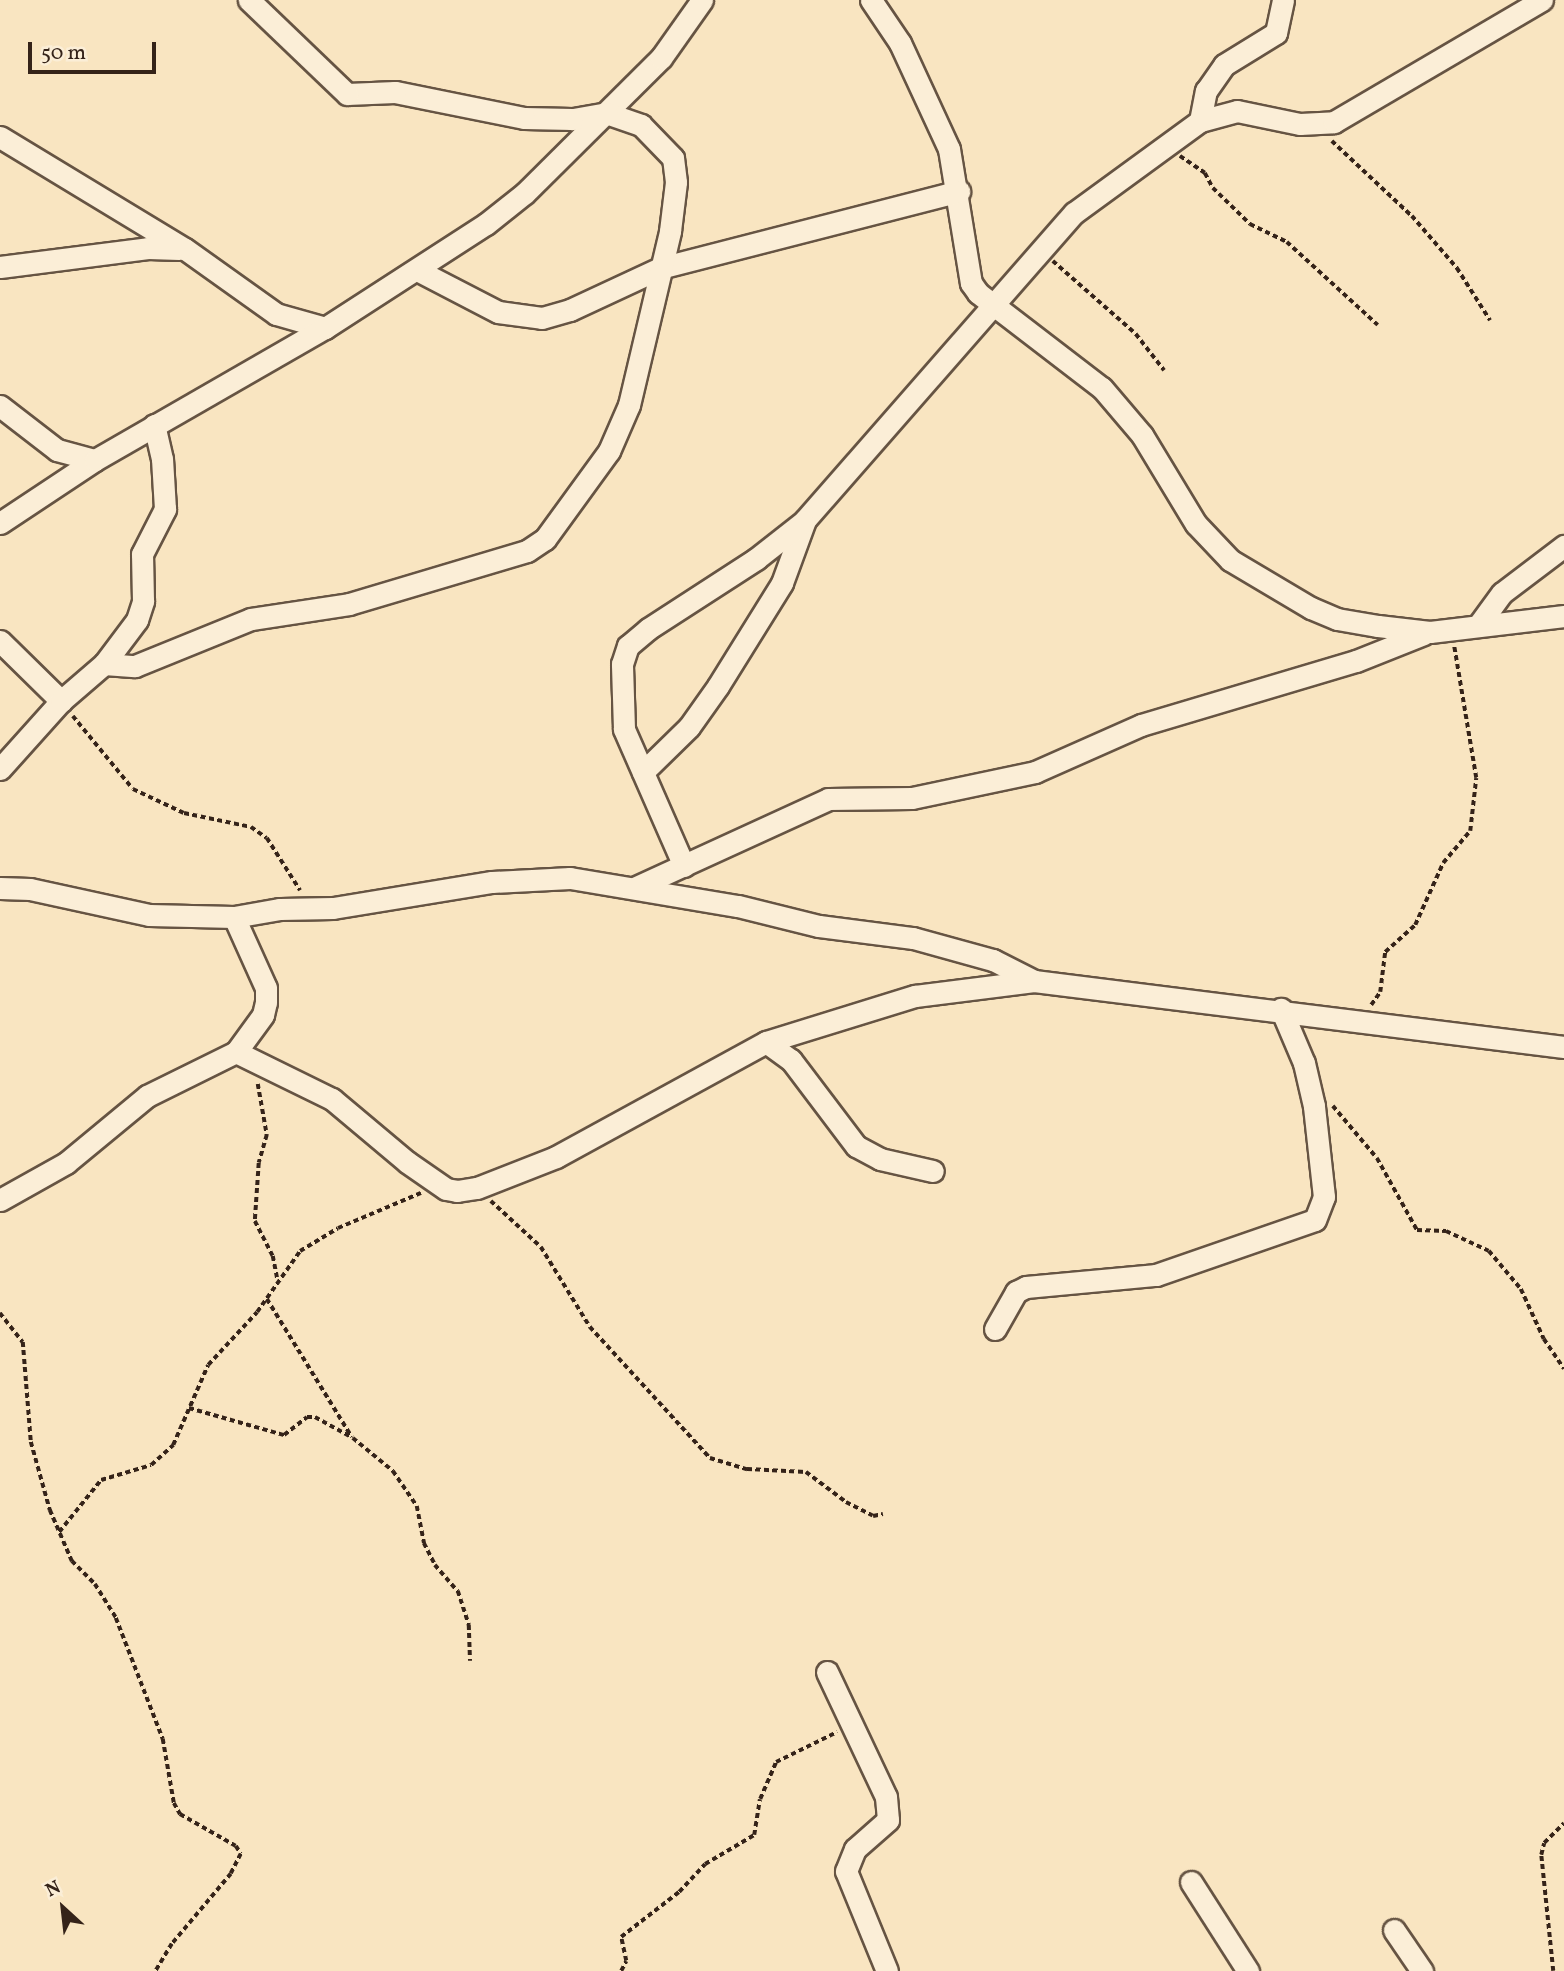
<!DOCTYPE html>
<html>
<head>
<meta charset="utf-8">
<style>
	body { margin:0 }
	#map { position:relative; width:1564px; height:1971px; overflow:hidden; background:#f9e5c1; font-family:Vollkorn,serif }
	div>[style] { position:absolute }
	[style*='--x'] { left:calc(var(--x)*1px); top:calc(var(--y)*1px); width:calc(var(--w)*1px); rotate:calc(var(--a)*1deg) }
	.path>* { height:3.5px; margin-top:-1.75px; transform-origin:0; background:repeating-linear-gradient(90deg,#352319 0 5px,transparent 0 8.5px) }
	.roads { filter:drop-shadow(2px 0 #665443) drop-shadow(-2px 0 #665443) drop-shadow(0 2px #665443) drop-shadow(0 -2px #665443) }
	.street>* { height:21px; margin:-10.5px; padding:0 10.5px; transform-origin:10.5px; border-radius:10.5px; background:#fbeed7 }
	span { translate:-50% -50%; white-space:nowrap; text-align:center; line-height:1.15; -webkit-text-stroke:5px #fbeed7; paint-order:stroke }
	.north { position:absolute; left:28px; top:1873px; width:70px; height:70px; -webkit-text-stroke:5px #fbeed7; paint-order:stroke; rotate:333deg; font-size:19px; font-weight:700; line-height:28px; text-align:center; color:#352319 }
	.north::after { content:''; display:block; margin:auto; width:24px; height:32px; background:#352319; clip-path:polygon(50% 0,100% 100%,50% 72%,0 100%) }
	.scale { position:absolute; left:28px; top:42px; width:128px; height:32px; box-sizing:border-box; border:4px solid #352319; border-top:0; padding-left:9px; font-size:21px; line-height:24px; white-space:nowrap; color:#352319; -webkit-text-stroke:5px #fbeed7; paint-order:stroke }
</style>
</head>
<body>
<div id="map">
	<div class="path">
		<div style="--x:1332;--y:141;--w:110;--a:43.2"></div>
		<div style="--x:1412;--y:216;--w:69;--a:49.1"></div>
		<div style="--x:1457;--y:268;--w:62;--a:57.6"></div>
		<div style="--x:1180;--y:156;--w:30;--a:34"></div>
		<div style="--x:1205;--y:173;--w:17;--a:62"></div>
		<div style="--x:1213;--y:188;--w:52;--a:44.2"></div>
		<div style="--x:1250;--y:224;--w:41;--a:25.9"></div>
		<div style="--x:1287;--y:242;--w:123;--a:42.4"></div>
		<div style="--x:1053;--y:261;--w:111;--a:41.3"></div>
		<div style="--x:1136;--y:334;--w:46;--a:52.1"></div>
		<div style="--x:73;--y:716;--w:94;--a:50.6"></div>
		<div style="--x:133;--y:789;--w:56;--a:25.2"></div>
		<div style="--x:184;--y:813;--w:68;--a:11.8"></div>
		<div style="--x:251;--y:827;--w:19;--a:35"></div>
		<div style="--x:267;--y:838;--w:62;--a:57.6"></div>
		<div style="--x:1371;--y:1005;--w:16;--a:-55"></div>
		<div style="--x:1380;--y:992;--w:40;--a:-82.9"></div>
		<div style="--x:1385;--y:952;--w:40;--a:-42"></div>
		<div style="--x:1415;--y:925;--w:68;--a:-65.7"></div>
		<div style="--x:1443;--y:863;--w:42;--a:-49.8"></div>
		<div style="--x:1470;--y:831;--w:53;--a:-83.5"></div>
		<div style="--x:1476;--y:778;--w:133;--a:-99.5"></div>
		<div style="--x:258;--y:1084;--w:52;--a:80"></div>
		<div style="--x:267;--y:1135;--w:29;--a:106"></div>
		<div style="--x:259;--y:1163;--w:58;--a:93.9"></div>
		<div style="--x:255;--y:1221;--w:39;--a:63"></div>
		<div style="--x:273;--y:1256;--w:25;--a:79"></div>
		<div style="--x:1333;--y:1106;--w:68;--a:49.8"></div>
		<div style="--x:1377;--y:1158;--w:82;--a:60.9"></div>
		<div style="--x:1417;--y:1230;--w:29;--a:2"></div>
		<div style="--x:1446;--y:1231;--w:47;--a:24.9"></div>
		<div style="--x:1489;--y:1251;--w:50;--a:49.9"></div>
		<div style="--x:1521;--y:1289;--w:55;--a:65.3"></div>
		<div style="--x:1544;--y:1339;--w:36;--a:56"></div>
		<div style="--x:491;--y:1201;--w:68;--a:42.6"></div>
		<div style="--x:541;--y:1247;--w:94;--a:58.5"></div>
		<div style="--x:590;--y:1327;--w:178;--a:47.5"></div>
		<div style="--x:710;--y:1458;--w:39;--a:17"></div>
		<div style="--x:747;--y:1469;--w:59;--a:2.9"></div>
		<div style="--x:806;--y:1472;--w:50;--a:36.9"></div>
		<div style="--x:846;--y:1502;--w:30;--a:27"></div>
		<div style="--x:873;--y:1516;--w:10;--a:-11"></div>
		<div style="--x:267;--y:1299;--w:162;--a:58.4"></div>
		<div style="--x:0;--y:1313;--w:37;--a:52"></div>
		<div style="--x:23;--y:1342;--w:100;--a:85.4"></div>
		<div style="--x:31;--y:1442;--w:71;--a:74.4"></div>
		<div style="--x:50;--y:1510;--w:56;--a:66.7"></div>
		<div style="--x:72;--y:1561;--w:33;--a:45"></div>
		<div style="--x:95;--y:1584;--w:40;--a:58"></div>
		<div style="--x:116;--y:1618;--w:130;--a:68.8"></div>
		<div style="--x:163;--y:1739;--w:65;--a:80.2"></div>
		<div style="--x:174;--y:1803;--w:13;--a:61"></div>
		<div style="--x:180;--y:1814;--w:64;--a:29.7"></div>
		<div style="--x:236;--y:1846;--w:9;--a:58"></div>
		<div style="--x:241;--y:1854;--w:22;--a:117"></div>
		<div style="--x:231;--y:1874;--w:92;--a:130.1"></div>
		<div style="--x:172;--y:1944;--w:31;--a:121"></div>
		<div style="--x:189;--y:1408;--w:99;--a:15.9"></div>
		<div style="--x:284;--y:1435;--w:29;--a:-38"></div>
		<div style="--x:307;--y:1417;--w:8;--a:0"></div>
		<div style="--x:315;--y:1417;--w:43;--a:28.9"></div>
		<div style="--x:353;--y:1438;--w:52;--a:39.5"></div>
		<div style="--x:393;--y:1471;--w:42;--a:55.6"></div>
		<div style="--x:417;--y:1506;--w:38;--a:79"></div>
		<div style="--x:424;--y:1543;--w:25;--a:63"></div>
		<div style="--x:435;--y:1565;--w:35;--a:49"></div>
		<div style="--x:458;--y:1591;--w:36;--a:72"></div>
		<div style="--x:469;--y:1625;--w:36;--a:88"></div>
		<div style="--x:59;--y:1532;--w:67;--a:-51.1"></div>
		<div style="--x:101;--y:1480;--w:52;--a:-16.7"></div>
		<div style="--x:151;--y:1465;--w:30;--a:-42"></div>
		<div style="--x:173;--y:1445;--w:87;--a:-66.4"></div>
		<div style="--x:208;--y:1365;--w:72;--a:-47.2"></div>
		<div style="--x:257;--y:1312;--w:75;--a:-54.8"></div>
		<div style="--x:300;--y:1251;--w:44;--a:-31.2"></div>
		<div style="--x:338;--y:1228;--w:90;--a:-22.9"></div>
		<div style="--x:621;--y:1971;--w:11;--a:-63"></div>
		<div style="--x:626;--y:1961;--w:25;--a:-102"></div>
		<div style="--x:621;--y:1937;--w:73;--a:-37.8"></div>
		<div style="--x:679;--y:1892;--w:38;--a:-47"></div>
		<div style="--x:705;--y:1864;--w:57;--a:-30.6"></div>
		<div style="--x:754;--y:1835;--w:36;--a:-81"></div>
		<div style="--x:760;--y:1799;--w:40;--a:-66.6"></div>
		<div style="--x:776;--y:1762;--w:68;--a:-26.2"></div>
		<div style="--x:1553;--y:1971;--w:117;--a:-95.9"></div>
		<div style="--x:1541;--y:1855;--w:12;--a:-76"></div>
		<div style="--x:1544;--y:1843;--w:28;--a:-45"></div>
	</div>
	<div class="roads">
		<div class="street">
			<div style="--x:871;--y:0;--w:52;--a:56"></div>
			<div style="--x:900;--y:43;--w:117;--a:65.2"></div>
			<div style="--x:949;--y:149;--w:136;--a:80.7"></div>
			<div style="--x:971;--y:283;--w:12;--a:55"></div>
			<div style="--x:978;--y:293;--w:156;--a:37.5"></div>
			<div style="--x:1102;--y:388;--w:62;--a:49.6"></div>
			<div style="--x:1142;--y:435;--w:104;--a:58.8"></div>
			<div style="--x:1196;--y:524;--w:50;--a:46.6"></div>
			<div style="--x:1230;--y:560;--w:94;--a:30.7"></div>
			<div style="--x:1311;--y:608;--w:28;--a:23"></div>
			<div style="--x:1337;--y:619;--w:42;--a:9.7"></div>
			<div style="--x:1378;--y:626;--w:52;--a:6.6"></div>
			<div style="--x:1430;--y:632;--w:135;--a:-6.8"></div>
			<div style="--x:1200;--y:121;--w:31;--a:-79"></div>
			<div style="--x:1206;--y:91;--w:32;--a:-55"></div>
			<div style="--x:1224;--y:65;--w:61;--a:-31.6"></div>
			<div style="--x:1276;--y:33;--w:34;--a:-78"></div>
			<div style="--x:0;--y:137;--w:216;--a:31.2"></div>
			<div style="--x:185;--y:249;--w:112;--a:35.5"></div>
			<div style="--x:276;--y:314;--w:51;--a:15.9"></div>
			<div style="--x:0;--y:267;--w:149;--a:-7.3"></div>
			<div style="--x:148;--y:248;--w:31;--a:2"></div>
			<div style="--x:417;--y:270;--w:91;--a:27.4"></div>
			<div style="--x:498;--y:312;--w:44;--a:7.8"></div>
			<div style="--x:542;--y:318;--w:29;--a:-16"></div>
			<div style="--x:570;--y:310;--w:99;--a:-25"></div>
			<div style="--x:660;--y:268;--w:309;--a:-14.4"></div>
			<div style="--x:0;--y:406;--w:72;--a:37.7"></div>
			<div style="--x:57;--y:450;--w:39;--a:15"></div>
			<div style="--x:0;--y:523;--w:114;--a:-33.6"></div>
			<div style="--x:95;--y:460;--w:265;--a:-29.9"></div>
			<div style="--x:325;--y:328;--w:192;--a:-32.9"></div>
			<div style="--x:486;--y:224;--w:50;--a:-38.5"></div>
			<div style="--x:525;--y:193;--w:192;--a:-44.8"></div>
			<div style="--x:661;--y:58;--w:71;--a:-54.7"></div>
			<div style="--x:1480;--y:623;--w:37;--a:-54"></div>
			<div style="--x:1502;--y:593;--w:78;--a:-37.2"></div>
			<div style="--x:0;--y:641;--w:86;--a:44.5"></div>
			<div style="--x:104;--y:664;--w:31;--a:4"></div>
			<div style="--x:135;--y:666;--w:125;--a:-22.1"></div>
			<div style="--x:251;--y:619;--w:99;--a:-8.7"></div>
			<div style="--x:349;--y:604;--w:186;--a:-16.6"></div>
			<div style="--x:527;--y:551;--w:22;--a:-34"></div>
			<div style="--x:545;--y:539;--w:109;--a:-54"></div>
			<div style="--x:609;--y:451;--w:50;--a:-66.5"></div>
			<div style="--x:629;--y:405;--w:179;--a:-76.7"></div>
			<div style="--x:670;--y:231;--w:49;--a:-83"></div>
			<div style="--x:676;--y:182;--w:24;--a:-97"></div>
			<div style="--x:673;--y:158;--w:46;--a:-134.1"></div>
			<div style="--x:641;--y:125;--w:36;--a:-161"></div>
			<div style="--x:607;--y:113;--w:36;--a:170"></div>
			<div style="--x:572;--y:119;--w:48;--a:-178.8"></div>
			<div style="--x:524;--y:118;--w:132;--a:-168.6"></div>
			<div style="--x:395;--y:92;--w:48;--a:177.6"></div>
			<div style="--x:347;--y:94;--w:136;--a:-136.2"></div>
			<div style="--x:0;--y:769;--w:91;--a:-48.1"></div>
			<div style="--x:61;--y:701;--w:57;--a:-40.7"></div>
			<div style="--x:104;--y:664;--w:55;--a:-53.1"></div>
			<div style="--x:137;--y:620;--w:20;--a:-72"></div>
			<div style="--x:143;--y:601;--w:47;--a:-91.2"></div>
			<div style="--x:142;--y:554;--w:51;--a:-62.9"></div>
			<div style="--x:165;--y:509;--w:50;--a:-93.4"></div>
			<div style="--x:162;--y:459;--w:35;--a:-103"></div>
			<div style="--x:643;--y:772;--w:64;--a:-44.4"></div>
			<div style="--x:689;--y:727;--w:50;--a:-54.7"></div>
			<div style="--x:718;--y:686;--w:121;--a:-58.1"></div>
			<div style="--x:782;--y:583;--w:67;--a:-69.9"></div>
			<div style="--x:805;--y:520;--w:408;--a:-48.8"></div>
			<div style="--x:1074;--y:213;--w:156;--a:-36.1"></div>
			<div style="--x:1200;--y:121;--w:38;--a:-15"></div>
			<div style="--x:1237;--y:111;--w:64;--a:11.7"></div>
			<div style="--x:1300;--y:124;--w:34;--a:-3"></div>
			<div style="--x:1334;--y:122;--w:241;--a:-30.4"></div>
			<div style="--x:684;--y:866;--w:150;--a:-113.7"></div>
			<div style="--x:624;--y:729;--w:65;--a:-91.8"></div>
			<div style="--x:622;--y:664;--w:19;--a:-72"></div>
			<div style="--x:628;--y:646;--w:26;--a:-40"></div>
			<div style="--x:648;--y:629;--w:129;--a:-32.9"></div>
			<div style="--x:756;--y:559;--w:60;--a:-38.2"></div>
			<div style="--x:0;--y:888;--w:30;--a:2"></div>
			<div style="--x:30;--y:889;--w:122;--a:12.3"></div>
			<div style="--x:149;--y:915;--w:85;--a:1.3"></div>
			<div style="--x:234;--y:917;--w:47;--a:-9.9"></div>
			<div style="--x:280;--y:909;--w:53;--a:-1.1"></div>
			<div style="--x:333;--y:908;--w:161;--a:-9.3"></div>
			<div style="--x:492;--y:882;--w:78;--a:-2.9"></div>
			<div style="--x:570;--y:878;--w:170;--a:9.5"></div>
			<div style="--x:738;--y:906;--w:83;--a:13.9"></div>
			<div style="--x:819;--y:926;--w:95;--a:7.3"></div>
			<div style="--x:913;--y:938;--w:83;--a:15.4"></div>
			<div style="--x:993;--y:960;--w:46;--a:27.1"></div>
			<div style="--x:634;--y:888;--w:213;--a:-24.6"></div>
			<div style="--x:828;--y:799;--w:84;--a:-0.7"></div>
			<div style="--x:912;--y:798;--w:126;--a:-11.9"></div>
			<div style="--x:1035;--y:772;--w:116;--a:-23.9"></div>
			<div style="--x:1141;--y:725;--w:224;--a:-16.6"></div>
			<div style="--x:1356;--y:661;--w:73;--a:-21.7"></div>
			<div style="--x:234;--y:917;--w:78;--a:65.7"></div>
			<div style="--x:266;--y:988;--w:14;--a:90"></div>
			<div style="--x:266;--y:1002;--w:13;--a:103"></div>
			<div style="--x:263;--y:1015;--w:46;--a:126.1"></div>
			<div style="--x:766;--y:1042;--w:31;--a:36"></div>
			<div style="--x:791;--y:1060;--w:108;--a:52.9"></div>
			<div style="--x:856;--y:1146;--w:27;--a:28"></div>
			<div style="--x:880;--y:1159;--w:54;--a:12.8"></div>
			<div style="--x:0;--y:1200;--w:76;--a:-29.3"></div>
			<div style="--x:66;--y:1163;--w:105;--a:-39.6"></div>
			<div style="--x:147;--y:1096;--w:99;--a:-26.3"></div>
			<div style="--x:236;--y:1052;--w:107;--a:26.1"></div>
			<div style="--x:332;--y:1099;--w:98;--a:40"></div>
			<div style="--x:407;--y:1162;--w:47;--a:34.7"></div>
			<div style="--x:446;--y:1189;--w:11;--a:10"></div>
			<div style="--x:457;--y:1191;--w:20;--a:-9"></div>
			<div style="--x:477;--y:1188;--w:85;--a:-21.4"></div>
			<div style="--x:556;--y:1157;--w:239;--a:-28.7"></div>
			<div style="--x:766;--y:1042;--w:156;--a:-17.2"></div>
			<div style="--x:915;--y:996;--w:120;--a:-7.2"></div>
			<div style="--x:1034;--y:981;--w:534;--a:7.1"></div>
			<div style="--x:995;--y:1329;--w:43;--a:-60.4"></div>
			<div style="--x:1016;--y:1292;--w:11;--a:-27"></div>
			<div style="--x:1026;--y:1287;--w:131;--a:-5.3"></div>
			<div style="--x:1156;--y:1275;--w:168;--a:-19.1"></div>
			<div style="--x:1315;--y:1220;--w:25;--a:-69"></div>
			<div style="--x:1324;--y:1197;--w:92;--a:-96.3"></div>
			<div style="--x:1314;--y:1106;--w:44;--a:-103.1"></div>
			<div style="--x:1304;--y:1063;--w:59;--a:-113.1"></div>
			<div style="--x:827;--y:1672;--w:138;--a:64.7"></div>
			<div style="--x:886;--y:1797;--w:23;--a:85"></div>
			<div style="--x:888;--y:1820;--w:44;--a:138.7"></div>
			<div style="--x:855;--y:1849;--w:24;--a:112"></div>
			<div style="--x:846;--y:1871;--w:108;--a:67.7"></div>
			<div style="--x:1191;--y:1882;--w:106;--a:57.4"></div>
			<div style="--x:1394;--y:1930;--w:50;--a:55.7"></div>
		</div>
	</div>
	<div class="north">N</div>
	<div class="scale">50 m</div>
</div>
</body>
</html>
